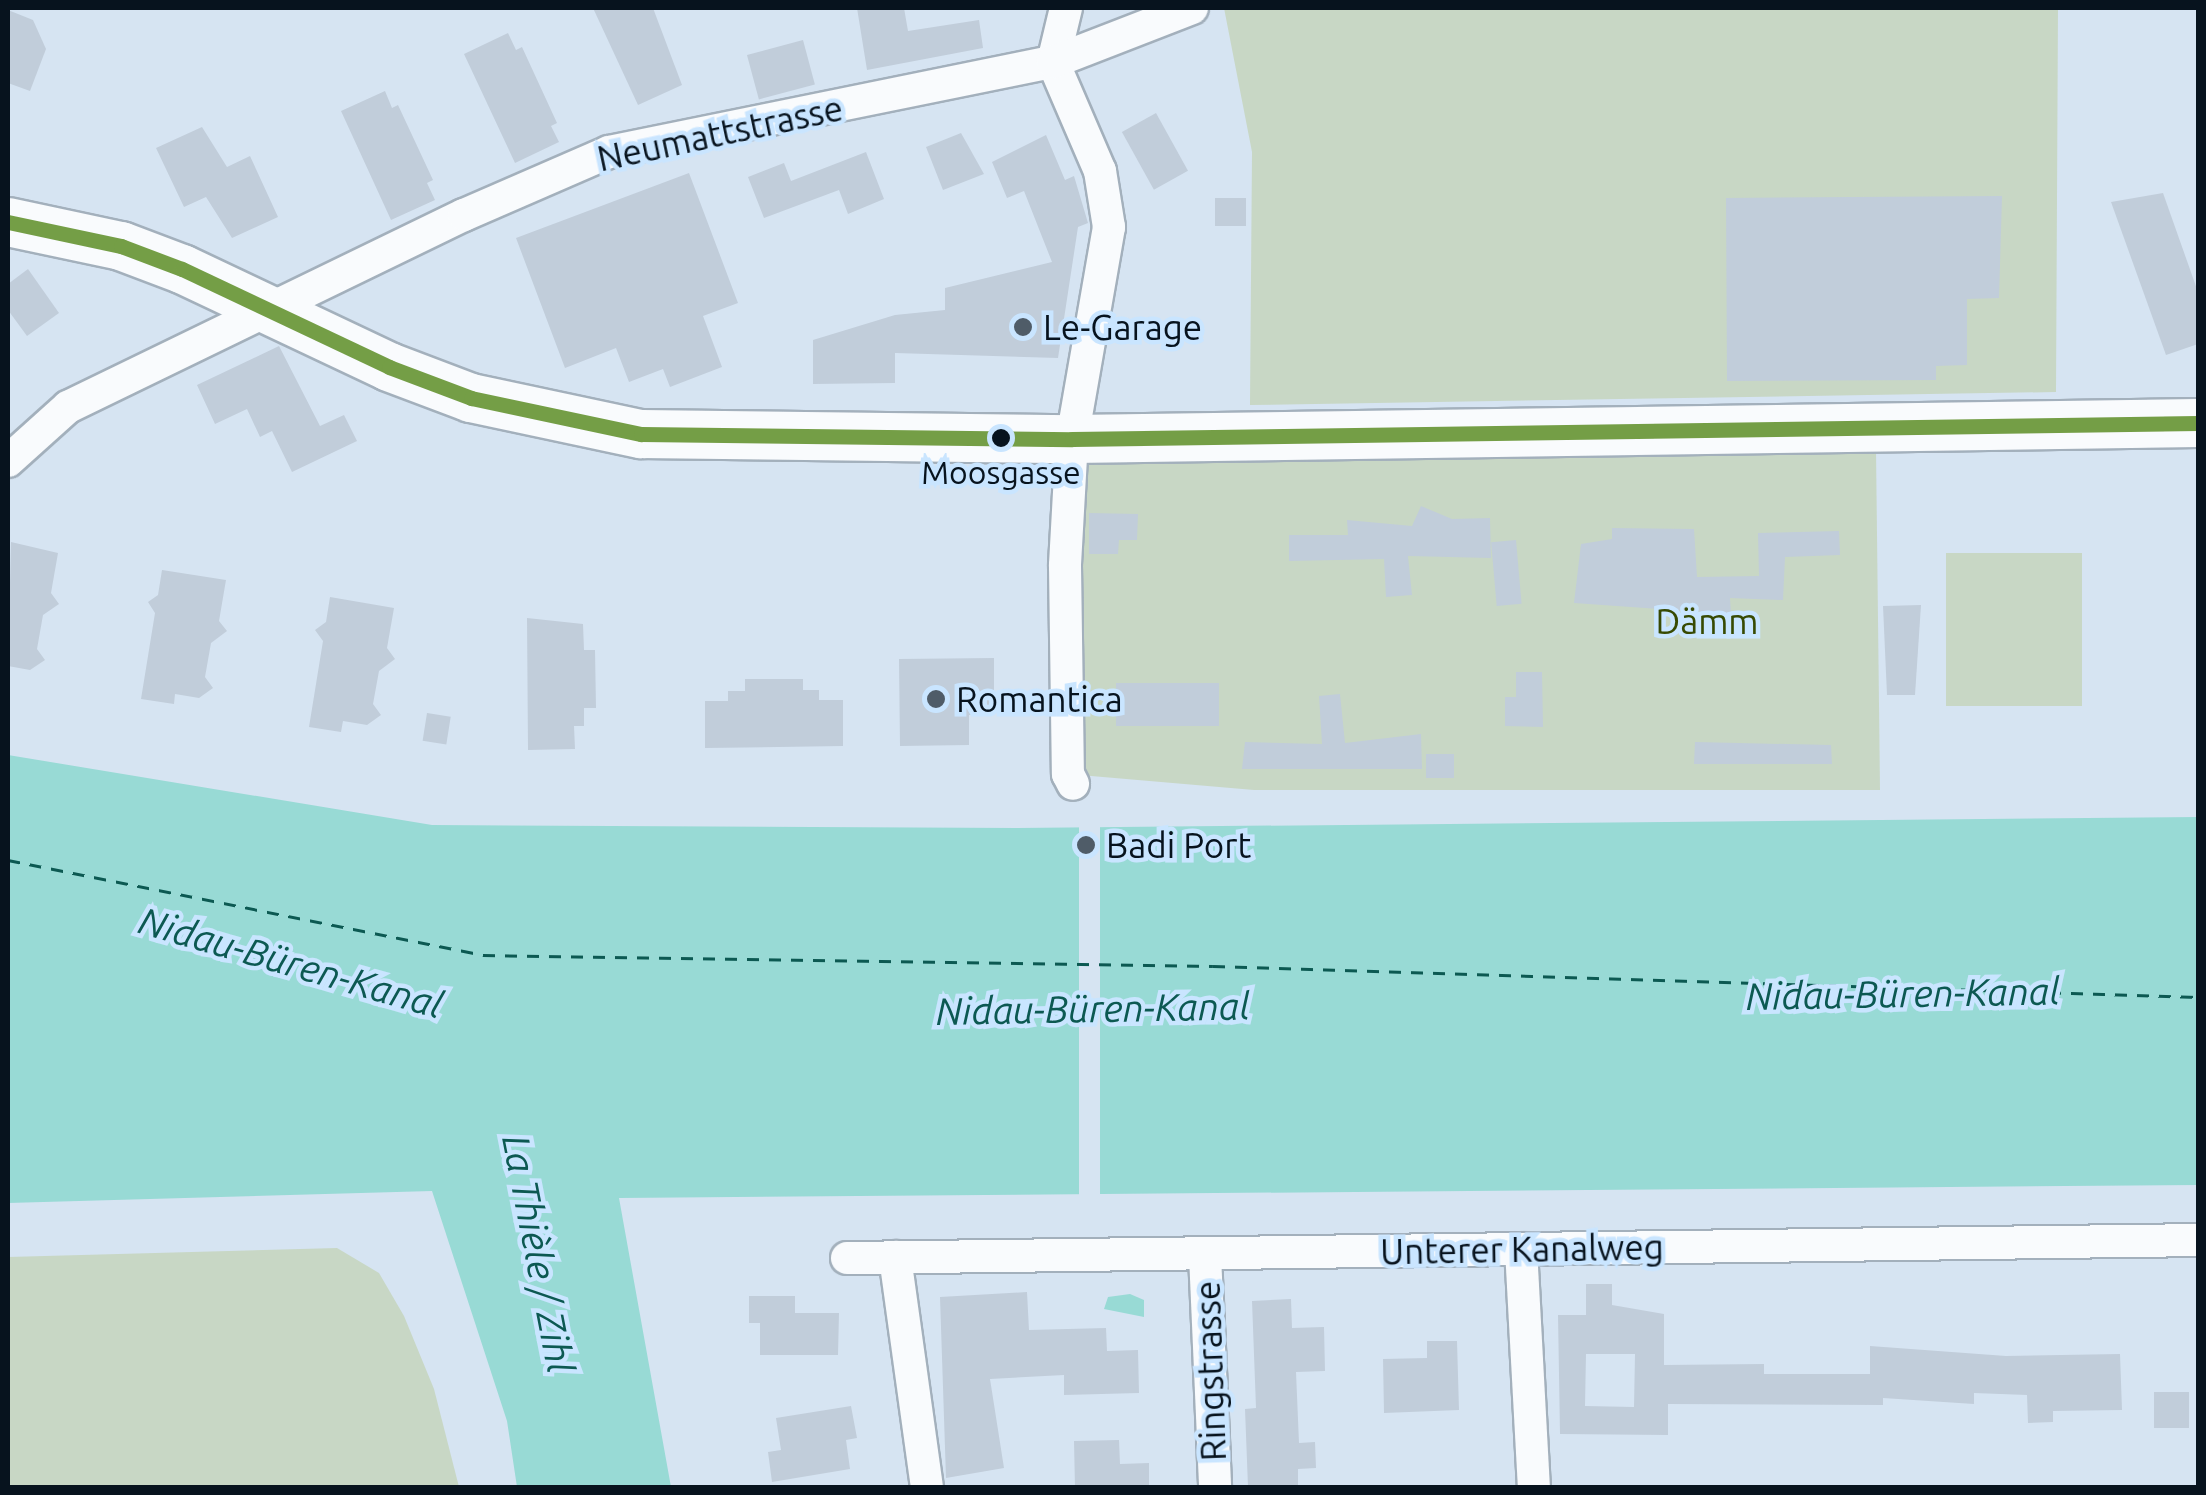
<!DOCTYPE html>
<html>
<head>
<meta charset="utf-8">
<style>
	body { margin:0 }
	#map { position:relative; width:2206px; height:1495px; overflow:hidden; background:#d6e4f2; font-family:Ubuntu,sans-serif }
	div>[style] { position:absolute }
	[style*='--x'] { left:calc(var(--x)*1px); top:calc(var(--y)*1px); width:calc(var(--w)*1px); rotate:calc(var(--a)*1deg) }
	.green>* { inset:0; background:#c8d7c5; transform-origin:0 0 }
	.water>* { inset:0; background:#98dad5 }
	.pier>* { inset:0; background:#d6e4f2; transform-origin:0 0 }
	.ferry>* { height:2.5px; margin-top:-1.25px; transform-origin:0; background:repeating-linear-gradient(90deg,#0c5952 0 12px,transparent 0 22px) }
	.building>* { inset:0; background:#c1cdda; transform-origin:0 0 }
	.roads { filter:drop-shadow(2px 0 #a3b0bc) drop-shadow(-2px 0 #a3b0bc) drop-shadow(0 2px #a3b0bc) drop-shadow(0 -2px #a3b0bc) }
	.minor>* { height:32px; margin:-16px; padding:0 16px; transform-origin:16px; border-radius:16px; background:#f9fbfd }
	.secondary>* { height:48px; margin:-24px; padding:0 24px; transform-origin:24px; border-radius:24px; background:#f9fbfd }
	.bus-1>* { height:15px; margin:-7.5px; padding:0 7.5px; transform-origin:7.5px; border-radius:7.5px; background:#749e46 }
	.dots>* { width:28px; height:28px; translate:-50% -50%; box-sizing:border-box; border:5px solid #c9e5ff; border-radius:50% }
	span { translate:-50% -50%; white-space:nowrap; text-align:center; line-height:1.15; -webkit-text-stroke:9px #c9e5ff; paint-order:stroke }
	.bus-label { font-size:32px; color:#07131e }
	.street-label { font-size:35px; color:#07131e }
	.poi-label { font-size:35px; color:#07131e }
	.left { translate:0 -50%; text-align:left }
	.park-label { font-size:35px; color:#374a03 }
	.water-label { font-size:38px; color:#0c5952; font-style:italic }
	.frame { position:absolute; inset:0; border:10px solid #07131e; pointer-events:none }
</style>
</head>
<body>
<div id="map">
	<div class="green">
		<div style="clip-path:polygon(1224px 8px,2058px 8px,2056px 392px,1250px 405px,1252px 152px)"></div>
		<div style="clip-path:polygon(1876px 449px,1880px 790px,1254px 790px,1068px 774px,1073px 455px)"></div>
		<div style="left:1946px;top:553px;width:136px;height:153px"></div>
		<div style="clip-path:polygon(337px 1248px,379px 1273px,404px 1316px,434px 1389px,459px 1487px,8px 1487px,8px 1257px)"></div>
	</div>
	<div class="water">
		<div style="clip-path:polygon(8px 755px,432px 825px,1017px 828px,2198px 817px,2198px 1185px,619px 1198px,671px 1487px,517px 1487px,507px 1421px,432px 1191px,8px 1203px)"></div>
		<div style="clip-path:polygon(1130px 1294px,1144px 1300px,1144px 1317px,1104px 1309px,1108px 1297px)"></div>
	</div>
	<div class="pier">
		<div style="left:1079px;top:821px;width:21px;height:400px"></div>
	</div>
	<div class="ferry">
		<div style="--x:8;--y:860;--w:484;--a:11.3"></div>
		<div style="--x:483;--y:955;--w:730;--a:0.86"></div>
		<div style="--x:1213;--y:966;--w:985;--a:1.8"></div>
	</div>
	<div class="building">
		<div style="clip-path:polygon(593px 8px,653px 8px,682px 85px,638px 105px)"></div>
		<div style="clip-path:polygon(857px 8px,904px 8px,908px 31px,979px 20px,983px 48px,867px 70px)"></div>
		<div style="clip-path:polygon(8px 10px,33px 20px,46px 49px,30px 91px,8px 83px)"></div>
		<div style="clip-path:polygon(508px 33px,516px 50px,522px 47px,557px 123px,551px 126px,559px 142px,515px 163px,464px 54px)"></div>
		<div style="left:803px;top:40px;width:46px;height:58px;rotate:75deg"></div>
		<div style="clip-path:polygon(385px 91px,392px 108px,398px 105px,433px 180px,427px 183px,435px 200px,391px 220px,341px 111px)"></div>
		<div style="left:1156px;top:113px;width:66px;height:39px;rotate:61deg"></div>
		<div style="clip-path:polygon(202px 127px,227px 167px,250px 156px,278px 217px,232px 238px,206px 197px,184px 207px,156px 148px)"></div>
		<div style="clip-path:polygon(961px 133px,984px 174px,943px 190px,926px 147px)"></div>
		<div style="clip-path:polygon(1046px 135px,1065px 180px,1074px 176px,1088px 223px,1078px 227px,1058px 358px,895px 353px,895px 383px,813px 384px,813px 340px,895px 315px,945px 310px,945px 288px,1052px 262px,1024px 191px,1007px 198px,992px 162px)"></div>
		<div style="clip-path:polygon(866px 152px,884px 199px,848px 214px,839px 190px,764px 218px,748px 177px,784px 163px,791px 181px)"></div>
		<div style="clip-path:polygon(689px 173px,738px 303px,703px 316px,722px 367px,670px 387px,663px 369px,629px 382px,616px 348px,565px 368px,516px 238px)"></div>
		<div style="clip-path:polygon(2163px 193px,2198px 292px,2198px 344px,2166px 355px,2111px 202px)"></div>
		<div style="clip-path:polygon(2002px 196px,1999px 298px,1967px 299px,1967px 365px,1936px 366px,1936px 380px,1727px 381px,1726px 198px)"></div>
		<div style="left:1215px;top:198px;width:31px;height:28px"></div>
		<div style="clip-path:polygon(28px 269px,59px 313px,27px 336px,8px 310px,8px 284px)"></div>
		<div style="clip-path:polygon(279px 346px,320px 426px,344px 415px,357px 441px,292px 472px,272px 431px,260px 437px,247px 409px,215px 424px,197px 385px)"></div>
		<div style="clip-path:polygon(1421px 506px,1452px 519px,1490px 518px,1491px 558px,1408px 556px,1412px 595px,1386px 597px,1384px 559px,1289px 561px,1289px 535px,1348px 535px,1347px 520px,1412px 526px)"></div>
		<div style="clip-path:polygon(1089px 513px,1138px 514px,1137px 540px,1119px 540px,1118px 554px,1089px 554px)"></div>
		<div style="clip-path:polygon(1612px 528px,1694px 529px,1697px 577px,1759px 576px,1758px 533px,1839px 531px,1840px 555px,1785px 557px,1783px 600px,1730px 598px,1731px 614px,1574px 603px,1581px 544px,1612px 539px)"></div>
		<div style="left:1516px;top:540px;width:64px;height:25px;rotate:85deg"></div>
		<div style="clip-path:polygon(11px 542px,58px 553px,51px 593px,59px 604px,43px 615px,37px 649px,45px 660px,30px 670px,8px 666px)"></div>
		<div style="clip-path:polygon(162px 570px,226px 580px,219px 621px,227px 631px,211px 643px,205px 677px,213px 688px,199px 698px,175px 694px,174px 704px,141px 699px,155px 613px,148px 602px,158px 595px)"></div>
		<div style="clip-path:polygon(330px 597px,394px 608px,387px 648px,395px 659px,379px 671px,373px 704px,381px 715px,367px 725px,343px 721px,341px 732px,309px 727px,323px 641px,315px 630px,326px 622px)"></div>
		<div style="clip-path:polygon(1921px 605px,1915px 695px,1887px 695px,1883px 606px)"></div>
		<div style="clip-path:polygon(527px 618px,583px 624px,584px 650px,595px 650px,596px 708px,584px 708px,584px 726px,574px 726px,575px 749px,528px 750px)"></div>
		<div style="clip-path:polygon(994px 658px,994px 715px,969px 715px,969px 745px,900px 746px,899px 659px)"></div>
		<div style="clip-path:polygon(1516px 672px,1542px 672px,1543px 727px,1505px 726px,1505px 697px,1516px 697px)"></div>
		<div style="clip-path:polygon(745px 679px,803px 679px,803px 690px,819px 690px,819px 700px,843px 700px,843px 746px,705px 748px,705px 701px,728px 701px,728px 691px,745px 691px)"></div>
		<div style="left:1219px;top:683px;width:43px;height:103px;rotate:90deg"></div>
		<div style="clip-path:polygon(1340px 694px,1345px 743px,1421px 734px,1422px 769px,1242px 769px,1245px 742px,1322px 744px,1319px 696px)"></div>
		<div style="left:427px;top:713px;width:24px;height:28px;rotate:9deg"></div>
		<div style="clip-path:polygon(1695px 742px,1831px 745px,1832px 764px,1694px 764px)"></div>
		<div style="left:1426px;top:754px;width:28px;height:24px"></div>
		<div style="clip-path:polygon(evenodd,1586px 1284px,1612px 1284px,1612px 1305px,1664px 1314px,1664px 1365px,1764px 1364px,1764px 1374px,1870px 1374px,1870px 1346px,2006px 1356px,2120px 1354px,2122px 1410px,2053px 1411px,2053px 1422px,2028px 1423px,2027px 1395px,1974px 1393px,1974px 1404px,1883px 1398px,1883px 1405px,1668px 1404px,1668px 1435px,1560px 1434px,1558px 1315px,1586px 1315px,1586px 1284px,1586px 1354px,1635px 1354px,1634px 1407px,1585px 1406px,1586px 1354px)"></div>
		<div style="clip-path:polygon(1027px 1292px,1029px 1330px,1106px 1328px,1107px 1351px,1138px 1350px,1139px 1393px,1064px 1395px,1064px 1375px,990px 1379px,1004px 1468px,946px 1478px,940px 1297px)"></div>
		<div style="clip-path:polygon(749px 1296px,795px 1296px,795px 1313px,839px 1313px,838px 1355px,760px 1355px,760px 1323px,749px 1323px)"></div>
		<div style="clip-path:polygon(1291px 1299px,1292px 1328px,1324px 1327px,1325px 1371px,1296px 1372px,1299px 1443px,1315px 1442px,1316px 1468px,1298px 1469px,1298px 1485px,1248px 1487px,1245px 1409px,1256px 1408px,1252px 1301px)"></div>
		<div style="clip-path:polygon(1427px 1341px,1457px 1341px,1459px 1410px,1384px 1413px,1383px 1359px,1427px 1358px)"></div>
		<div style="left:2154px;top:1392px;width:35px;height:36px"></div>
		<div style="clip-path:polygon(851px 1406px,857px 1438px,846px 1440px,850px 1469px,772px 1482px,768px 1452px,781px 1450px,776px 1418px)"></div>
		<div style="clip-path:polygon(1119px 1440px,1120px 1464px,1149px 1463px,1149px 1488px,1075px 1488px,1074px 1441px)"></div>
	</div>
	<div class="roads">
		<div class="minor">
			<div style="--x:1066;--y:8;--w:56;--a:103.5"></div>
			<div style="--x:1053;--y:62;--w:119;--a:66.7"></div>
			<div style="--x:1100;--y:171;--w:57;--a:80.9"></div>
			<div style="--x:1109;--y:227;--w:215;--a:99.9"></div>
			<div style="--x:1072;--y:439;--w:127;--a:93.2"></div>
			<div style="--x:1065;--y:566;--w:208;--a:89.2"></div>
			<div style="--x:1068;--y:774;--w:11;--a:63"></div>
			<div style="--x:8;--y:461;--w:81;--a:-42"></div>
			<div style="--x:68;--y:407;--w:440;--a:-25.9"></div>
			<div style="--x:464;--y:215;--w:158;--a:-23.5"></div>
			<div style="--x:609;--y:152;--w:453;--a:-11.5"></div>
			<div style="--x:1053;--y:62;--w:149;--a:-21.2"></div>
			<div style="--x:1521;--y:1249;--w:239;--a:86.9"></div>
			<div style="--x:1205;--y:1255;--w:233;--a:87.5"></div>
			<div style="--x:895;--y:1257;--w:233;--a:82.1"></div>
			<div style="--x:847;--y:1258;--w:1351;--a:-0.76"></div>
		</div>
		<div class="secondary">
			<div style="--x:8;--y:222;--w:116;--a:12"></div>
			<div style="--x:121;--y:246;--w:65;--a:20.7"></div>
			<div style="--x:182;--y:269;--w:229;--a:25.3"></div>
			<div style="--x:389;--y:367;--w:88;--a:20.7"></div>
			<div style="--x:471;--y:398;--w:174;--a:12"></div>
			<div style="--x:641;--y:434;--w:431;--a:0.7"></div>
			<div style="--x:1072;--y:439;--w:1126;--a:-0.81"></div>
		</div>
	</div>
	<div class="bus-1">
		<div style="--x:8;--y:222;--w:116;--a:12"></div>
		<div style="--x:121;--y:246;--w:65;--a:20.7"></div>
		<div style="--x:182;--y:269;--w:229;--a:25.3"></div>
		<div style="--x:389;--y:367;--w:88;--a:20.7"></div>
		<div style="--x:471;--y:398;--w:174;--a:12"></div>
		<div style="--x:641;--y:434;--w:431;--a:0.7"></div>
		<div style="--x:1072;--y:439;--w:1126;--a:-0.81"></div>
	</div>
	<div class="dots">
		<div style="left:1023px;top:327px;background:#4f5c68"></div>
		<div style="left:1001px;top:438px;background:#07131e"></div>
		<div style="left:936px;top:699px;background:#4f5c68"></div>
		<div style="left:1086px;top:845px;background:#4f5c68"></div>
	</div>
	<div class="bus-label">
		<span style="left:1001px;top:472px">Moosgasse</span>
	</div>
	<div class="street-label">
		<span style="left:720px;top:133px;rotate:-12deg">Neumattstrasse</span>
		<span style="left:1522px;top:1249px;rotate:-1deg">Unterer Kanalweg</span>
		<span style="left:1210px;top:1371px;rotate:-92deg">Ringstrasse</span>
	</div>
	<div class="poi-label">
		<span class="left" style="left:1043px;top:327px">Le-Garage</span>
		<span class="left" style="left:956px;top:699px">Romantica</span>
		<span class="left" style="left:1106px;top:845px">Badi Port</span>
	</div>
	<div class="park-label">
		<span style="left:1707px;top:621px">Dämm</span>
	</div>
	<div class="water-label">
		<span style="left:291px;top:963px;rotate:16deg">Nidau-Büren-Kanal</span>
		<span style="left:1903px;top:994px;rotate:-1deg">Nidau-Büren-Kanal</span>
		<span style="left:1093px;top:1009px;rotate:-1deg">Nidau-Büren-Kanal</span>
		<span style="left:538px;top:1254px;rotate:79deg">La Thièle / Zihl</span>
	</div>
	<div class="frame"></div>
</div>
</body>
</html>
